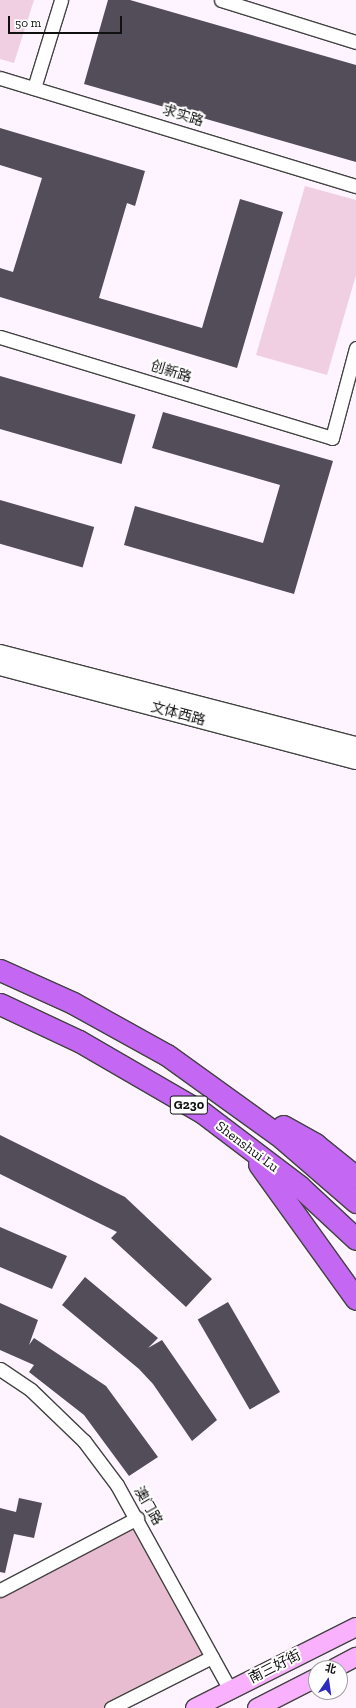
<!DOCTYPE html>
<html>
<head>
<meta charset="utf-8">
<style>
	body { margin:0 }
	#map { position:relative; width:356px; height:1708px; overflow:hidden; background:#fdf4ff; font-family:"Zilla Slab","Noto Sans SC",serif }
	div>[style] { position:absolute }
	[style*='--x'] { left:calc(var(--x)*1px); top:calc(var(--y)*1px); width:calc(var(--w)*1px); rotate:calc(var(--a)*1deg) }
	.green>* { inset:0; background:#e9bdd1 }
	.pitch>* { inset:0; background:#f1cfe3 }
	.building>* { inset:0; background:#524d59; transform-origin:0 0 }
	.roads { filter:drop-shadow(1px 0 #434343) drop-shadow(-1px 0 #434343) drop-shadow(0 1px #434343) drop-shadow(0 -1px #434343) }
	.minor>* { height:13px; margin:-6.5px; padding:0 6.5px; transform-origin:6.5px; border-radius:6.5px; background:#fff }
	.tertiary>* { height:16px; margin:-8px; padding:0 8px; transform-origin:8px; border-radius:8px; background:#fff }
	.secondary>* { height:18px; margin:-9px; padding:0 9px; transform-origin:9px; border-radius:9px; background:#f9b1fd }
	.trunk>* { height:21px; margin:-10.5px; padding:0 10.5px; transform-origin:10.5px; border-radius:10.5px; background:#c467f2 }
	span { translate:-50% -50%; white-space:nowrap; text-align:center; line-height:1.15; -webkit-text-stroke:4px #fff; paint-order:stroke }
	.shield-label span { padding:1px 3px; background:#fff; border:1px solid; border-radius:3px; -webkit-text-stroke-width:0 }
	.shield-label { font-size:13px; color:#101010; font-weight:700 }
	.street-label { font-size:14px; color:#101010 }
	.north { position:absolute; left:308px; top:1660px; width:40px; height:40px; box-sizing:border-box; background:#fff; border:1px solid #9f9f9f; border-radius:50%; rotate:13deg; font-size:11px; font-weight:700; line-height:16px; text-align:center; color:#101010 }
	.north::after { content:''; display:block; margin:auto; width:14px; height:18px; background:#2d2abe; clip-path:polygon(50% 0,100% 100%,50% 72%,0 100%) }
	.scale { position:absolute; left:8px; top:16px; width:114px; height:18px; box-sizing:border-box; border:2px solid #101010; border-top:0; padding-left:5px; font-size:12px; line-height:14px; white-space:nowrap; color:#101010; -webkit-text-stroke:3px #fff; paint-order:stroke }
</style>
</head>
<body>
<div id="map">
	<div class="green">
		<div style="clip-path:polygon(137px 1518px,212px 1657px,111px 1708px,0 1708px,0 1590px)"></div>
	</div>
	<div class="pitch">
		<div style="clip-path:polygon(0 0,34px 0,14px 63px,0 59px)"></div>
		<div style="clip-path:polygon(305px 186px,356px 200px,356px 275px,327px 375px,256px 355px)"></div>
	</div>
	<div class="building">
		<div style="clip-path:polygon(108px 0,130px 0,356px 65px,356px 162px,84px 84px)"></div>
		<div style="clip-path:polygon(0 128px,145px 171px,135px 206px,127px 203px,99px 298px,202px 328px,240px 199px,283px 212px,237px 368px,0 297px,0 268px,13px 272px,42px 178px,0 165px)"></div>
		<div style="left:0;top:376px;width:141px;height:51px;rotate:16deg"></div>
		<div style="clip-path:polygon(163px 412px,333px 461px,294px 594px,124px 545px,135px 506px,263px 543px,280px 485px,152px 448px)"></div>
		<div style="left:0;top:500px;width:98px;height:42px;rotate:16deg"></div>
		<div style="clip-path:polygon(0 1135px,125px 1197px,212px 1279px,186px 1307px,111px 1238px,117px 1232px,0 1174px)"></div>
		<div style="clip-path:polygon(0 1227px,67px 1256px,52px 1289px,0 1267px)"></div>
		<div style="clip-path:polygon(85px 1277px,158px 1338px,148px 1348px,162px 1340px,217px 1420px,192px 1441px,153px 1384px,139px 1369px,62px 1305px)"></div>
		<div style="left:228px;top:1302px;width:104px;height:35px;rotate:60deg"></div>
		<div style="clip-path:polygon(0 1303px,38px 1320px,29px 1345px,34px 1338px,106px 1386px,158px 1457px,129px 1476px,84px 1415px,29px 1372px,34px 1365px,0 1350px)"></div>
		<div style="clip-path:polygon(19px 1498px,42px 1503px,34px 1538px,14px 1534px,5px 1573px,0 1572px,0 1508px,16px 1512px)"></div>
	</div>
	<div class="roads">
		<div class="minor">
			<div style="--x:221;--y:0;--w:141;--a:17.3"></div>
			<div style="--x:0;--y:78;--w:372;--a:16.9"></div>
			<div style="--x:34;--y:88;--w:92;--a:-72.9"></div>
			<div style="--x:0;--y:337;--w:347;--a:16.9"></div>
			<div style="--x:332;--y:438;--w:93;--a:-75.1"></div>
			<div style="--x:0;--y:1369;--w:37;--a:34"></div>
			<div style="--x:31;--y:1390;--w:74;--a:43.9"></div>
			<div style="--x:84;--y:1441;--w:55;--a:53.1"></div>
			<div style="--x:117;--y:1485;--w:234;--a:61.1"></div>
			<div style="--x:0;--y:1590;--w:155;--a:-27.7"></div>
			<div style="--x:111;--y:1708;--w:113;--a:-26.8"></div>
		</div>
		<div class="tertiary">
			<div style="--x:0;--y:653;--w:368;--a:14.5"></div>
			<div style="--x:0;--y:667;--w:368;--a:14.8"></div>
		</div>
		<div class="secondary">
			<div style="--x:335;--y:1668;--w:24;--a:-28"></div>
			<div style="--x:195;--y:1708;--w:180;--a:-26.7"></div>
			<div style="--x:257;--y:1708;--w:66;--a:-27"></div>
		</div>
		<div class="trunk">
			<div style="--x:0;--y:970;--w:80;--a:24.3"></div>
			<div style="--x:73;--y:1003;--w:107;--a:29"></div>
			<div style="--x:167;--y:1055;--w:142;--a:35.8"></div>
			<div style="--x:282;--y:1138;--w:98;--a:40.9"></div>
			<div style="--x:0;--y:1004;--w:87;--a:25.1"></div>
			<div style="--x:79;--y:1041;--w:143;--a:30.1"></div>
			<div style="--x:203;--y:1113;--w:121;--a:37.2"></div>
			<div style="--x:299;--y:1186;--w:78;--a:42.9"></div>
			<div style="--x:283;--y:1126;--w:37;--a:29"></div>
			<div style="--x:315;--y:1144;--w:53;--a:38.8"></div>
			<div style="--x:259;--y:1164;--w:166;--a:54.3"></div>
		</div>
	</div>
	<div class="shield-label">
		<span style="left:189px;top:1105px">G230</span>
	</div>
	<div class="street-label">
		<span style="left:183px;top:116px;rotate:17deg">求实路</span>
		<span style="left:171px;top:372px;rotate:17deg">创新路</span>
		<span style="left:178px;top:714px;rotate:15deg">文体西路</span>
		<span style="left:247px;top:1147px;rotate:37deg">Shenshui Lu</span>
		<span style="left:148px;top:1506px;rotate:60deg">澳门路</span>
		<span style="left:275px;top:1667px;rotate:-27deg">南三好街</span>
	</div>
	<div class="north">北</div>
	<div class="scale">50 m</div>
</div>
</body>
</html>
